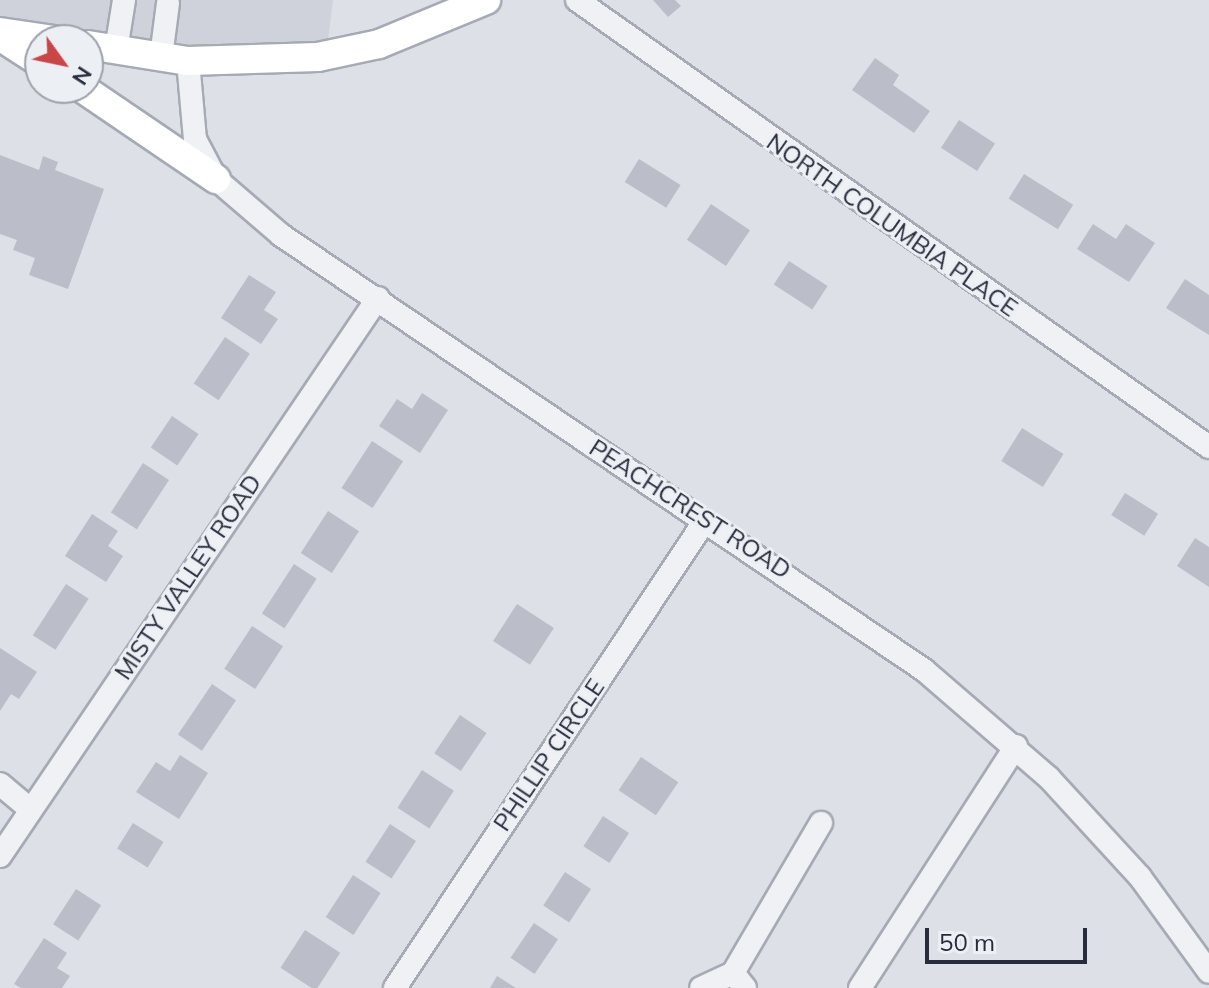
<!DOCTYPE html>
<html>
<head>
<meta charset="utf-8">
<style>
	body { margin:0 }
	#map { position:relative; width:1209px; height:988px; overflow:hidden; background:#dde0e7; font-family:Mulish,sans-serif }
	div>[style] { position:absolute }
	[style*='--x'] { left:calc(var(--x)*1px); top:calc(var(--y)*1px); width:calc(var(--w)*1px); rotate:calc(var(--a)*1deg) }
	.built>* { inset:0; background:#cfd2db }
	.building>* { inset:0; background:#bbbec9; transform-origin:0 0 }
	.roads { filter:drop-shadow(2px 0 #a6aab4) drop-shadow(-2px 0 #a6aab4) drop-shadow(0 2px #a6aab4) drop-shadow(0 -2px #a6aab4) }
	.minor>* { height:22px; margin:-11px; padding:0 11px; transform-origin:11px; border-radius:11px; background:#f0f1f5 }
	.major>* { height:28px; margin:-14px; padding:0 14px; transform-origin:14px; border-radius:14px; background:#fff }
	span { translate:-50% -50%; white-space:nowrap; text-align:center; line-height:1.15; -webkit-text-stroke:6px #eceff4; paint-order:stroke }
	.street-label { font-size:24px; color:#272c3c }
	.north { position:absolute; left:24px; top:24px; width:80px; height:80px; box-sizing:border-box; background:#eceff4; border:2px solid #9da1aa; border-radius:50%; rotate:123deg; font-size:22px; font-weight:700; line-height:32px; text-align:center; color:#272c3c }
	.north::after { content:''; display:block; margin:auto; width:28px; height:36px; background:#c84647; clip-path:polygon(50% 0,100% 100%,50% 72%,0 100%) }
	.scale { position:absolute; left:925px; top:928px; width:162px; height:36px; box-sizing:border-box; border:4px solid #272c3c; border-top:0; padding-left:10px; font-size:24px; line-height:28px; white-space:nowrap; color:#272c3c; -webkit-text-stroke:6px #eceff4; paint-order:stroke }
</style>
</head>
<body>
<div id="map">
	<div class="built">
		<div style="clip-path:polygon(0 0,333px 0,325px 65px,0 32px)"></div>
	</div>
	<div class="building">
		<div style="clip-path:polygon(653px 0,675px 0,681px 6px,668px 17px)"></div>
		<div style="clip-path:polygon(875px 58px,899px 75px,893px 85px,930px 111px,914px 133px,852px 90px)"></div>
		<div style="left:959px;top:120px;width:43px;height:33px;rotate:33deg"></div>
		<div style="clip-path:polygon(0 155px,39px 170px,43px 156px,58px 162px,55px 170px,104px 189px,68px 289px,29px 275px,35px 258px,13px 250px,17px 240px,0 234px)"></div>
		<div style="left:639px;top:159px;width:49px;height:27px;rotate:32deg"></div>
		<div style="left:1024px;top:174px;width:58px;height:29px;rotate:32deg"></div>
		<div style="left:711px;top:204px;width:47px;height:43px;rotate:34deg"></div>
		<div style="clip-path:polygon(1093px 224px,1116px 239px,1126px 224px,1155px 243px,1129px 282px,1077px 249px)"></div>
		<div style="left:789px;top:261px;width:46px;height:28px;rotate:33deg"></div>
		<div style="clip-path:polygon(249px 275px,276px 292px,264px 310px,278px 319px,261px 344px,221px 318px)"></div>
		<div style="clip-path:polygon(1185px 279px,1209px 295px,1209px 335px,1166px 308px)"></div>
		<div style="left:225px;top:337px;width:30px;height:56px;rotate:34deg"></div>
		<div style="clip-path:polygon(422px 393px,448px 410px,420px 453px,379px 426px,397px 399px,412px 409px)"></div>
		<div style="left:172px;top:416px;width:32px;height:38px;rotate:34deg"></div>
		<div style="left:1022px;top:428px;width:49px;height:39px;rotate:32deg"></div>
		<div style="left:372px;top:441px;width:37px;height:56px;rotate:33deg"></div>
		<div style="left:143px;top:463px;width:31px;height:59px;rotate:33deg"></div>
		<div style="left:1125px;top:493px;width:39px;height:26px;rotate:32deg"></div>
		<div style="left:328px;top:511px;width:37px;height:50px;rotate:33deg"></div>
		<div style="clip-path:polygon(92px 514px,118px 531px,108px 546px,123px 556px,106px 582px,65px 556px)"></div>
		<div style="clip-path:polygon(1195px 538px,1209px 547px,1209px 587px,1177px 566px)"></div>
		<div style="left:294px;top:564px;width:27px;height:59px;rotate:33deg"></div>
		<div style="left:66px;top:584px;width:27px;height:61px;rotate:33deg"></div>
		<div style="left:517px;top:604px;width:44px;height:44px;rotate:33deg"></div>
		<div style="left:252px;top:626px;width:37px;height:51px;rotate:33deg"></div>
		<div style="clip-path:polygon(0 648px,37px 672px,19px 699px,11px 694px,0 711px)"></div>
		<div style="left:212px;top:684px;width:29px;height:61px;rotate:34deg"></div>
		<div style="left:460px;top:715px;width:32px;height:46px;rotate:34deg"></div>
		<div style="clip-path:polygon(180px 755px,208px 773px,179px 819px,136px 792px,156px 762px,170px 771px)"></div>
		<div style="left:641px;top:757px;width:45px;height:40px;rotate:34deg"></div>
		<div style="left:422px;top:770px;width:38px;height:45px;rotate:33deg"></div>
		<div style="left:603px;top:816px;width:31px;height:36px;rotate:33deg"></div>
		<div style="left:133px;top:823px;width:36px;height:30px;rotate:32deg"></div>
		<div style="left:390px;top:824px;width:31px;height:45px;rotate:33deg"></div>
		<div style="left:565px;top:872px;width:31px;height:40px;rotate:33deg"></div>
		<div style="left:353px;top:875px;width:33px;height:50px;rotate:33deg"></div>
		<div style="left:76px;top:889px;width:30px;height:42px;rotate:33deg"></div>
		<div style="left:534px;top:923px;width:29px;height:42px;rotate:34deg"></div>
		<div style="left:305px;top:930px;width:42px;height:45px;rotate:33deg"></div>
		<div style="clip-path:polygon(44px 938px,67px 953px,57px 968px,70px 976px,62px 988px,21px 988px,14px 984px)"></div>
		<div style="clip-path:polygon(497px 976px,516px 988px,490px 988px)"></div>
	</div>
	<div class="roads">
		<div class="minor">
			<div style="--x:577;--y:0;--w:774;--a:35.27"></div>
			<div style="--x:116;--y:50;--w:51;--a:-80.9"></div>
			<div style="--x:161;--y:57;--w:54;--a:-82.6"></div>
			<div style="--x:188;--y:61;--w:78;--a:84.9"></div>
			<div style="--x:195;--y:139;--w:45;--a:62.3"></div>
			<div style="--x:216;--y:179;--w:86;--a:40.7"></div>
			<div style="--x:281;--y:235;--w:776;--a:34.08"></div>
			<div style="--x:924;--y:670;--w:165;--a:40.8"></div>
			<div style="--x:1049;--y:778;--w:134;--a:47.4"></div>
			<div style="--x:1140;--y:877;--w:117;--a:54"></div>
			<div style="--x:0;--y:784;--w:39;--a:40"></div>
			<div style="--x:0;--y:856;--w:674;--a:-55.89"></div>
			<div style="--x:733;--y:973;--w:174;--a:-59.6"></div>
			<div style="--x:395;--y:988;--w:559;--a:-56.45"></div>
			<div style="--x:701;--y:988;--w:35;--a:-25"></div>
			<div style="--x:733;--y:973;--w:19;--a:51"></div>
			<div style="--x:860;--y:988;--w:288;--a:-57.2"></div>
		</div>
		<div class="major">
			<div style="--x:0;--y:32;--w:55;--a:8.4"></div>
			<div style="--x:1;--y:37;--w:46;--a:32.7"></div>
			<div style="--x:88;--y:45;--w:101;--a:9.1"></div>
			<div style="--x:188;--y:61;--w:130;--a:-1.8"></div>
			<div style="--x:318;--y:57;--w:62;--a:-12"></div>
			<div style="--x:379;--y:44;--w:116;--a:-22.4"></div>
			<div style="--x:82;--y:88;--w:162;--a:34.2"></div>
		</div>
	</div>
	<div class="street-label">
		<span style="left:892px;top:225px;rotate:35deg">NORTH COLUMBIA PLACE</span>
		<span style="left:690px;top:509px;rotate:33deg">PEACHCREST ROAD</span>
		<span style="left:188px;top:577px;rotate:-56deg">MISTY VALLEY ROAD</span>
		<span style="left:549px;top:755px;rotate:-56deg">PHILLIP CIRCLE</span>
	</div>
	<div class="north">N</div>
	<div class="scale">50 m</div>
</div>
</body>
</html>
